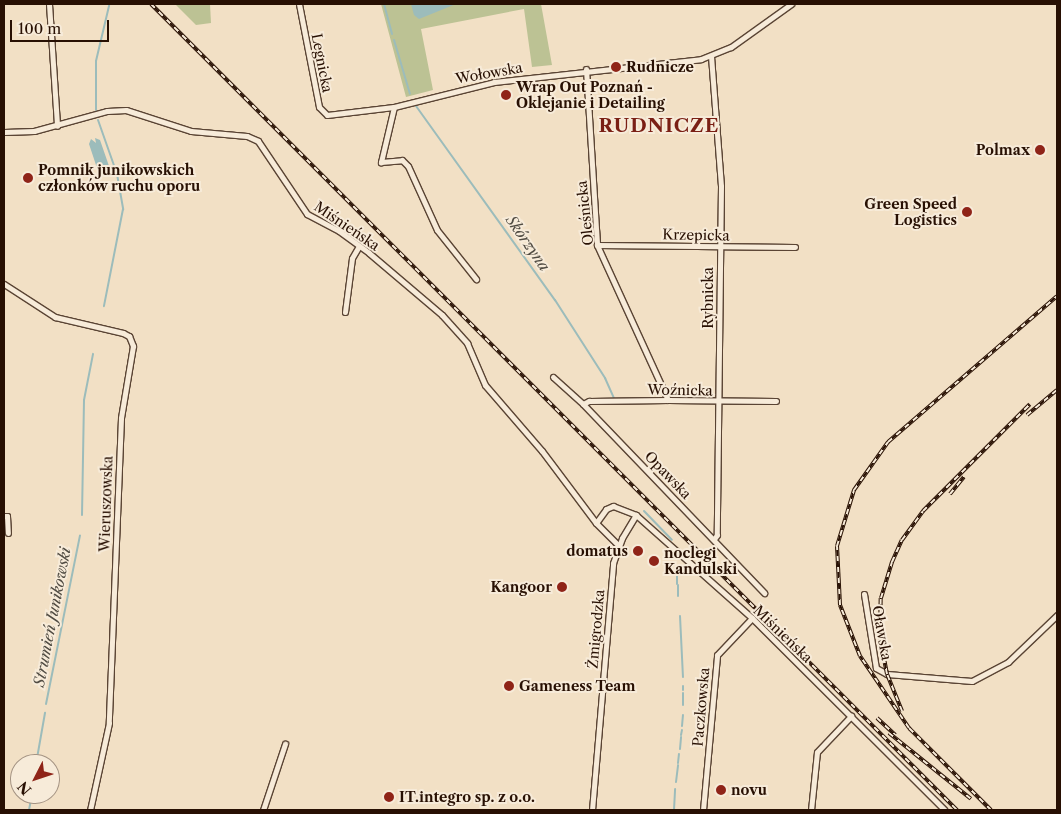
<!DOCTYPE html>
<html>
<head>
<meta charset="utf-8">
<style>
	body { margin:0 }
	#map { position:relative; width:1061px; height:814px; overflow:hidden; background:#f2e0c5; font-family:"Libre Caslon Text",serif }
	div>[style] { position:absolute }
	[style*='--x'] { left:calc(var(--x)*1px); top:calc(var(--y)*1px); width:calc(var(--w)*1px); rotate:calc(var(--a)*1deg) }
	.green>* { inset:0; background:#bcc294 }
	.water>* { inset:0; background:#9cbcbb }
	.stream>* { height:2px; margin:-1px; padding:0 1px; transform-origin:1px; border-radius:1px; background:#9cbcbb }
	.roads { filter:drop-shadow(1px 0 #5a4434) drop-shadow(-1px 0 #5a4434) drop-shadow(0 1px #5a4434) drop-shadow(0 -1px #5a4434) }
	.street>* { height:5px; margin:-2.5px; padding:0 2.5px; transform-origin:2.5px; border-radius:2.5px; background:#f7ebd9 }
	.rail>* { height:4px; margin-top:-2px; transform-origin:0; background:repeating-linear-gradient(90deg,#f7ebd9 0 5.5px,#281003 0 11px); box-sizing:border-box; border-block:1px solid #281003 }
	.dots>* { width:14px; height:14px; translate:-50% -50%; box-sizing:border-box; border:2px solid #f7ebd9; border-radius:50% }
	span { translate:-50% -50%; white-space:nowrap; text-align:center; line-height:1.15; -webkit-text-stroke:4px #f7ebd9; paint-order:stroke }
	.street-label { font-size:14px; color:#281003 }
	.poi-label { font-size:14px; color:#281003; font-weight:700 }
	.left { translate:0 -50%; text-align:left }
	.right { translate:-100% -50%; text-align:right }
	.water-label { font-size:15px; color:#514c43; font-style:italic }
	.district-label { font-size:19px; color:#7a1f14; font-weight:700; letter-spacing:1px }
	.frame { position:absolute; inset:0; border:5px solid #281003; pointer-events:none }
	.north { position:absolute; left:10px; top:754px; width:50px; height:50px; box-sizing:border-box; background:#f7ebd9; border:1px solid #a49383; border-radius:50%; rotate:229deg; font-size:14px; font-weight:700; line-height:20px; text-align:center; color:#281003 }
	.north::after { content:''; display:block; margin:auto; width:18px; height:22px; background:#8f2418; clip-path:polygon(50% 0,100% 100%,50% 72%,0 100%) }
	.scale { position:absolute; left:10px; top:20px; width:99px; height:22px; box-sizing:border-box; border:2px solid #281003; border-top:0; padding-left:6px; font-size:15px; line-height:18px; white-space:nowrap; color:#281003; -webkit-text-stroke:4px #f7ebd9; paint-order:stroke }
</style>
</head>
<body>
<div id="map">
	<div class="green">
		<div style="clip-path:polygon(175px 4px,210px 4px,211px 23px,196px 25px)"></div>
		<div style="clip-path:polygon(381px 4px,541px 4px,552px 65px,532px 67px,524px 9px,421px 29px,433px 90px,406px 97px)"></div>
	</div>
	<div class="water">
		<div style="clip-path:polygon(411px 4px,456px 4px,419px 19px,414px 15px)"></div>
		<div style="clip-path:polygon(95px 138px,100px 140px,109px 166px,105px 171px,97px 168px,89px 144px,91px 139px,96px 143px)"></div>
	</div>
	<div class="stream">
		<div style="--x:384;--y:4;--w:31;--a:75"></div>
		<div style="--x:394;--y:40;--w:56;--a:73.5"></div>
		<div style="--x:416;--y:106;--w:239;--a:54.4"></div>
		<div style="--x:555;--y:300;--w:93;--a:57.3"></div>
		<div style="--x:605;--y:378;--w:22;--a:66"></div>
		<div style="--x:96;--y:110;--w:49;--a:-90"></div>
		<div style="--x:96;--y:61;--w:57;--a:-76.7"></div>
		<div style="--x:98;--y:120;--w:57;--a:70.6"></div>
		<div style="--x:117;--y:174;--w:36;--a:80"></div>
		<div style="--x:123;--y:209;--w:99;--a:101.1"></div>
		<div style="--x:644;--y:511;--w:40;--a:46"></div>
		<div style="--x:82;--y:515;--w:115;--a:-89"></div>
		<div style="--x:84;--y:400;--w:47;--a:-78.9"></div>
		<div style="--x:677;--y:576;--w:8;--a:90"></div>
		<div style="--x:678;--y:585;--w:11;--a:90"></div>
		<div style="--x:680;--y:616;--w:61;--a:87.2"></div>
		<div style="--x:683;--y:686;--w:4;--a:90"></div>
		<div style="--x:46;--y:704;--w:172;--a:-78.6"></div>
		<div style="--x:683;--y:705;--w:12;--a:-90"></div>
		<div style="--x:682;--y:726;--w:11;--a:-85"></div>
		<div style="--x:681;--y:735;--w:5;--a:-79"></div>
		<div style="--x:680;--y:749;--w:12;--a:-85"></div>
		<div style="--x:678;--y:763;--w:9;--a:-84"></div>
		<div style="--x:36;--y:764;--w:52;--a:-80"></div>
		<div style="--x:676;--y:782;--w:17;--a:-83"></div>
		<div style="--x:29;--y:810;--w:16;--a:-79"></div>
		<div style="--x:674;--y:810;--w:21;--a:-87"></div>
	</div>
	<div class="roads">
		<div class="street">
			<div style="--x:49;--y:4;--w:122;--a:86.2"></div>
			<div style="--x:299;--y:4;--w:105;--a:79"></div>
			<div style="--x:319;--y:107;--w:11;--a:45"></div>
			<div style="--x:327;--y:115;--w:67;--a:-6.8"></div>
			<div style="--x:394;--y:107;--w:103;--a:-14"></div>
			<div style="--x:494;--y:82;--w:208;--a:-6.3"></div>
			<div style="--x:701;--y:59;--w:32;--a:-22"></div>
			<div style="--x:731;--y:47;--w:74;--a:-35.6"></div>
			<div style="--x:711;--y:56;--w:130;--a:85.6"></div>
			<div style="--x:721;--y:186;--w:349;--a:90.7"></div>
			<div style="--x:717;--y:535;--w:5;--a:127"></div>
			<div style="--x:586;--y:69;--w:176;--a:86.4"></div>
			<div style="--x:597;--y:245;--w:170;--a:65.4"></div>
			<div style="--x:394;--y:107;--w:57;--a:103.3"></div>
			<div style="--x:381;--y:162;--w:21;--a:-5"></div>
			<div style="--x:402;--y:160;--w:8;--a:45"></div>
			<div style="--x:408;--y:166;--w:70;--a:65.6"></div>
			<div style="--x:437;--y:230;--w:63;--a:51.5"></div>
			<div style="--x:4;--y:132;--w:30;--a:-2"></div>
			<div style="--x:34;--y:131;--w:76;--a:-15.3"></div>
			<div style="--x:107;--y:111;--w:19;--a:-3"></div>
			<div style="--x:126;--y:110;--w:68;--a:17.9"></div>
			<div style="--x:191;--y:131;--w:56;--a:5.1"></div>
			<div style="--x:247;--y:136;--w:12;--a:24"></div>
			<div style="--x:258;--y:141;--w:88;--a:56.1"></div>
			<div style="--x:307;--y:214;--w:36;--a:28"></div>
			<div style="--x:339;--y:231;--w:37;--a:36"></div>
			<div style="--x:369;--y:253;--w:96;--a:40.3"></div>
			<div style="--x:442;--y:315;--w:38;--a:48"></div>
			<div style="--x:467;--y:343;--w:46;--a:66.8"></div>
			<div style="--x:485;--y:385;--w:87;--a:49.2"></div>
			<div style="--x:542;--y:451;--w:90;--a:53.1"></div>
			<div style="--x:596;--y:523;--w:33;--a:45"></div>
			<div style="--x:597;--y:245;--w:198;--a:0.6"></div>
			<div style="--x:4;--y:284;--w:61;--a:32.9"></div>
			<div style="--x:55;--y:317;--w:70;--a:13.2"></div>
			<div style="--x:123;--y:333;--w:7;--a:27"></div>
			<div style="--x:129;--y:336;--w:11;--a:68"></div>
			<div style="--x:133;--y:346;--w:73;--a:99.5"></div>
			<div style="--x:121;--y:418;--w:305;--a:92.3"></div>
			<div style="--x:109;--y:723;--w:89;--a:102.3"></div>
			<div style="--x:345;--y:312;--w:54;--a:-82.6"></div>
			<div style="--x:352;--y:258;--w:14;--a:-60"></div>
			<div style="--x:553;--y:377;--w:40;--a:42"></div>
			<div style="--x:583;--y:404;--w:262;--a:46.2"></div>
			<div style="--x:583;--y:404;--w:7;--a:-27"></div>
			<div style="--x:589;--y:401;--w:79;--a:-0.7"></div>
			<div style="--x:668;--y:400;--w:108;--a:0.5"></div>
			<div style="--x:4;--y:516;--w:3;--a:0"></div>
			<div style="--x:7;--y:516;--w:17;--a:87"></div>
			<div style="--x:596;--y:523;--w:17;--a:-54"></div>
			<div style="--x:606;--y:509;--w:8;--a:-23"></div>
			<div style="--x:613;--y:506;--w:25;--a:21"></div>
			<div style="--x:636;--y:515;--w:155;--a:41.6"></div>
			<div style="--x:752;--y:618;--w:272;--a:44.9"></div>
			<div style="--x:864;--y:594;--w:75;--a:80.8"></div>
			<div style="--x:876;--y:668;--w:13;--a:29"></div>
			<div style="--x:887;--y:674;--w:85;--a:4.7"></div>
			<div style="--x:972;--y:681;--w:41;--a:-27.8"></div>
			<div style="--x:1008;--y:662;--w:68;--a:-43.8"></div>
			<div style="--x:263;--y:810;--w:70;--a:-71.6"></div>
			<div style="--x:592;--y:810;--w:248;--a:-85.1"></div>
			<div style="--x:613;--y:563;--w:27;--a:-70"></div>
			<div style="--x:622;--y:538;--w:27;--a:-59"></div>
			<div style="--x:703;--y:810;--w:156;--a:-84.8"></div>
			<div style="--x:717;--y:655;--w:51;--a:-46.6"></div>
			<div style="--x:811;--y:810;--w:58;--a:-84.1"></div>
			<div style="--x:817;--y:752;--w:50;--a:-46.6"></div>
		</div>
	</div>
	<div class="rail">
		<div style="--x:151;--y:4;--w:1140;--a:45"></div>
		<div style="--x:1027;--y:415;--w:39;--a:-40"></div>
		<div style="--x:950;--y:494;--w:22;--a:-51"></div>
		<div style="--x:902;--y:711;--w:40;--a:-112"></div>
		<div style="--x:887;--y:674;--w:38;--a:-101"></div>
		<div style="--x:880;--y:637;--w:39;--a:-89"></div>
		<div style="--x:881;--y:598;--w:38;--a:-73"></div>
		<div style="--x:892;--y:562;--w:24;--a:-66"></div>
		<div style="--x:902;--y:540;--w:36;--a:-54"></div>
		<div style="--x:923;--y:511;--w:151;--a:-45"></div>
		<div style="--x:877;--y:718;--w:25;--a:43"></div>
		<div style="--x:889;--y:733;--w:105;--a:38.8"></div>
		<div style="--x:991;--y:810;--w:116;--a:-135"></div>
		<div style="--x:909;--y:728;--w:87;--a:-124.2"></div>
		<div style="--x:860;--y:656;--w:55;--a:-111.4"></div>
		<div style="--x:840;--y:605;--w:59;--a:-92.9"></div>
		<div style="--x:837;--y:546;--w:59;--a:-73.1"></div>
		<div style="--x:854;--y:490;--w:59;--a:-54.7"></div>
		<div style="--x:888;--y:442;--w:223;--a:-40.8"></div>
	</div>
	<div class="dots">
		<div style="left:616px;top:67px;background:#8f2418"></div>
		<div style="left:506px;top:95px;background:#8f2418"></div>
		<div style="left:1040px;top:150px;background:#8f2418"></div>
		<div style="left:28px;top:178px;background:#8f2418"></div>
		<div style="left:967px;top:212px;background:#8f2418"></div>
		<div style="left:638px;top:551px;background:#8f2418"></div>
		<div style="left:654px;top:561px;background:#8f2418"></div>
		<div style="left:562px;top:587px;background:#8f2418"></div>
		<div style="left:509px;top:686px;background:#8f2418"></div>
		<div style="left:721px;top:790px;background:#8f2418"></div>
		<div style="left:389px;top:797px;background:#8f2418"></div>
	</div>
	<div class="street-label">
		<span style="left:322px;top:63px;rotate:79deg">Legnicka</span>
		<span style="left:489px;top:73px;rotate:-10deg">Wołowska</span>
		<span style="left:585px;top:213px;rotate:-96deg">Oleśnicka</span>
		<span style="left:347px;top:226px;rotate:34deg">Miśnieńska</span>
		<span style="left:696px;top:235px;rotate:1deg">Krzepicka</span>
		<span style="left:708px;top:298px;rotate:-90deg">Rybnicka</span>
		<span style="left:680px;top:390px;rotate:1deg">Woźnicka</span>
		<span style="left:668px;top:475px;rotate:46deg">Opawska</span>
		<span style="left:106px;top:504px;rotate:-88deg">Wieruszowska</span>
		<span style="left:596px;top:629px;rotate:-85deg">Żmigrodzka</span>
		<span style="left:882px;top:633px;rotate:80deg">Oławska</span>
		<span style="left:783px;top:634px;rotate:44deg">Miśnieńska</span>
		<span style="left:701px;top:707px;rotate:-85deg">Paczkowska</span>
	</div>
	<div class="poi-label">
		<span class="left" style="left:626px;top:67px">Rudnicze</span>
		<span class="left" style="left:516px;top:95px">Wrap Out Poznań -<br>Oklejanie i Detailing</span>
		<span class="right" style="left:1030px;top:150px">Polmax</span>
		<span class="left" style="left:38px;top:178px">Pomnik junikowskich<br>członków ruchu oporu</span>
		<span class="right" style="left:957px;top:212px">Green Speed<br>Logistics</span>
		<span class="right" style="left:628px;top:551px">domatus</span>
		<span class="left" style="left:664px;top:561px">noclegi<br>Kandulski</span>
		<span class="right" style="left:552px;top:587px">Kangoor</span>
		<span class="left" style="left:519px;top:686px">Gameness Team</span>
		<span class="left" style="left:731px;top:790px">novu</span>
		<span class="left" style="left:399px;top:797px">IT.integro sp. z o.o.</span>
	</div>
	<div class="water-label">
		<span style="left:528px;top:243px;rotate:55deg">Skórzyna</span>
		<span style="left:52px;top:617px;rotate:-79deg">Strumień Junikowski</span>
	</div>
	<div class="district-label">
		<span style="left:659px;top:126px">RUDNICZE</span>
	</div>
	<div class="frame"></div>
	<div class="north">N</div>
	<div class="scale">100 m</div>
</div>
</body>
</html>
